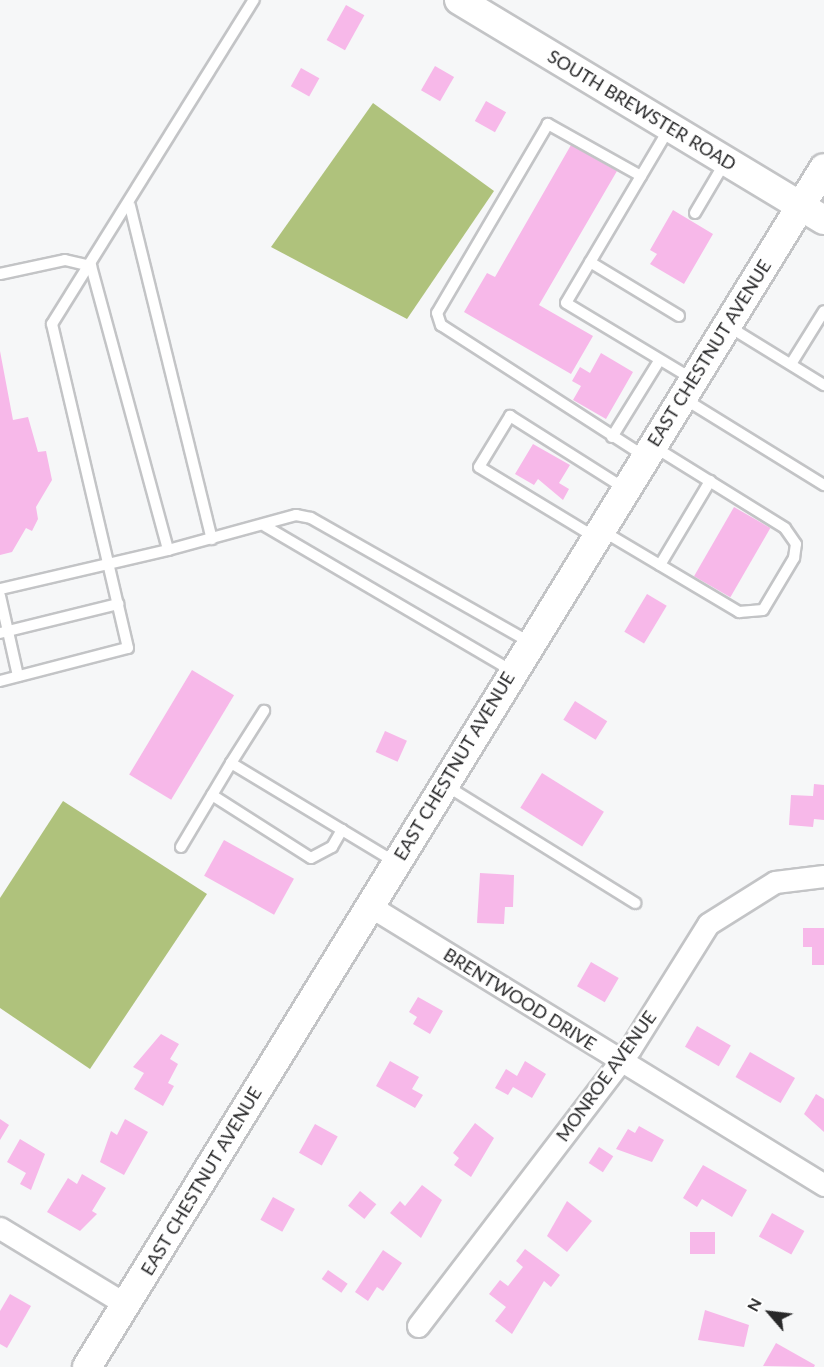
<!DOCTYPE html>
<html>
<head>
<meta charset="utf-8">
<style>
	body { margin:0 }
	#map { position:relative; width:824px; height:1367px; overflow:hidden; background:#f6f7f8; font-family:Lato,sans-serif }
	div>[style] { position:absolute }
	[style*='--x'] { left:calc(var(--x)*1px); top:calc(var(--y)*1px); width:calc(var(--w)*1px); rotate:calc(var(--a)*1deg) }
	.forest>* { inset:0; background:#afc27c }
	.building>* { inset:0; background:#f7b8e9; transform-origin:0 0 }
	.roads { filter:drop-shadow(2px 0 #c3c4c6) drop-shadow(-2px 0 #c3c4c6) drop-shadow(0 2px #c3c4c6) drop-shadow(0 -2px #c3c4c6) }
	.lane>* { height:10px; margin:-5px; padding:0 5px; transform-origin:5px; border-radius:5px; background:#fff }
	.street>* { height:21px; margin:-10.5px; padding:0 10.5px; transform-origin:10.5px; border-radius:10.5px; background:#fff }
	.secondary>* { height:28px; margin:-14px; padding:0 14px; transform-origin:14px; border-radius:14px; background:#fff }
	span { translate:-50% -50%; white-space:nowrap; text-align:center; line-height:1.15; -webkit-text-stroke:5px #fff; paint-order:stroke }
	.street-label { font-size:18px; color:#282829 }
	.north { position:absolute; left:740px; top:1283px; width:60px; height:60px; -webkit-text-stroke:4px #fff; paint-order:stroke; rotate:298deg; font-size:16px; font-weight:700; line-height:24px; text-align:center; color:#282829 }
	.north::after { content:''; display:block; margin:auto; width:21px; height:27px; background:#282829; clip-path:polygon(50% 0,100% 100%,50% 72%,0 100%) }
</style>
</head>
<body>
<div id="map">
	<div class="forest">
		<div style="clip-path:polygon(373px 103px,494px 191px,407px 319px,271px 247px)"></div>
		<div style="clip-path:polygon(63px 801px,207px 894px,90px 1069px,0 1008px,0 898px)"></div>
	</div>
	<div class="building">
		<div style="left:346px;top:5px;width:21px;height:40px;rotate:29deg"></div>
		<div style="left:435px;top:66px;width:22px;height:28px;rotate:30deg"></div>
		<div style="left:301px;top:68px;width:21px;height:21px;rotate:29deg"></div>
		<div style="left:486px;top:101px;width:23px;height:23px;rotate:29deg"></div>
		<div style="clip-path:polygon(571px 145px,617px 171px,539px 305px,593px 336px,571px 374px,464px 312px,487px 273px,495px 277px)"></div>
		<div style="clip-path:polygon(673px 210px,713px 234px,684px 284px,650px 264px,657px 254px,650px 250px)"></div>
		<div style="clip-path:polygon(0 351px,13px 420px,28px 417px,38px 452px,46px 451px,52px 480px,36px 507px,38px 519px,32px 531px,26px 528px,12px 552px,0 555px)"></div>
		<div style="clip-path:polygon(601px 353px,633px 372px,606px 419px,573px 400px,581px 386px,572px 381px,580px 367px,590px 373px)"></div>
		<div style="clip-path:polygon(533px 444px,570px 465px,559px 483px,569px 489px,563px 500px,538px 479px,534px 485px,515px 474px)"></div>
		<div style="left:734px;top:507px;width:42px;height:80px;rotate:30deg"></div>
		<div style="left:647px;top:594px;width:23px;height:44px;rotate:31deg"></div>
		<div style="left:192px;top:670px;width:49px;height:122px;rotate:31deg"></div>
		<div style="left:575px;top:701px;width:38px;height:22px;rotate:32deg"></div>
		<div style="left:385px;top:731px;width:24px;height:23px;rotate:24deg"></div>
		<div style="left:542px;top:773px;width:73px;height:41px;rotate:32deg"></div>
		<div style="clip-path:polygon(814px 784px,824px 785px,824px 820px,814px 819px,813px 827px,789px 825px,791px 795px,813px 796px)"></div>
		<div style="left:224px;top:840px;width:80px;height:41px;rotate:29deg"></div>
		<div style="clip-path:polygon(480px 873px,514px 875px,513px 907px,505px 907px,504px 924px,477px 923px)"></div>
		<div style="clip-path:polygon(803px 928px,824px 928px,824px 965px,812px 965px,812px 947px,803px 947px)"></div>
		<div style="left:591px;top:962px;width:32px;height:28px;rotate:30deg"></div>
		<div style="clip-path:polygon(418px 997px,443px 1011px,430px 1034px,413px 1024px,417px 1017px,409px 1012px)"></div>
		<div style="left:697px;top:1026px;width:39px;height:24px;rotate:30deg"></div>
		<div style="clip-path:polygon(161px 1034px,179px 1044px,170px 1059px,178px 1064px,168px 1083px,174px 1086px,163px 1106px,134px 1089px,144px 1073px,133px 1067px)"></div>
		<div style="left:750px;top:1052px;width:52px;height:29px;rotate:30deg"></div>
		<div style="clip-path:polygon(390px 1061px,419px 1077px,412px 1089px,423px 1095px,415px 1108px,376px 1086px)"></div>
		<div style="clip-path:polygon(525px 1061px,546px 1074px,532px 1098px,513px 1087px,508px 1095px,495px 1088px,506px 1069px,517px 1076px)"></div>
		<div style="clip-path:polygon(816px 1094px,824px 1099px,824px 1132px,804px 1114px)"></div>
		<div style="clip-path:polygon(0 1119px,9px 1125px,0 1140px)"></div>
		<div style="clip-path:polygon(125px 1119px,148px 1132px,124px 1175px,100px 1162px,111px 1131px,117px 1135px)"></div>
		<div style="clip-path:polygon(475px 1123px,494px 1138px,471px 1177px,454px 1165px,459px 1158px,453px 1153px)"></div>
		<div style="left:315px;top:1124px;width:26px;height:33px;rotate:29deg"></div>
		<div style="clip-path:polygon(639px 1126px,664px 1140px,652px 1162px,616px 1149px,628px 1129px,635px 1133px)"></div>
		<div style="clip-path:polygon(20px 1139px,45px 1154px,31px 1190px,20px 1184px,26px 1173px,7px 1162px)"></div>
		<div style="left:599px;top:1147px;width:17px;height:19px;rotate:33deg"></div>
		<div style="clip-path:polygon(703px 1165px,747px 1190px,732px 1217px,702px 1199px,697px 1207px,683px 1198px)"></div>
		<div style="clip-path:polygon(82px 1174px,106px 1188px,92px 1211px,97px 1214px,80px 1231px,47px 1212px,68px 1178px,77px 1184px)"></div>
		<div style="clip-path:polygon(422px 1185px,442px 1200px,421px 1238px,390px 1213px,400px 1201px,405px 1206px)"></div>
		<div style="left:360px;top:1191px;width:21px;height:19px;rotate:39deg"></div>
		<div style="left:273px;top:1197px;width:25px;height:26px;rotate:29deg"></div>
		<div style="clip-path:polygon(567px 1201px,592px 1221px,567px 1252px,547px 1236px)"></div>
		<div style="left:772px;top:1213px;width:37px;height:27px;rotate:29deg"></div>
		<div style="left:690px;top:1232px;width:25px;height:22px"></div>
		<div style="clip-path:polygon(525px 1249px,560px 1275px,551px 1287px,544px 1281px,512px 1334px,495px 1321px,506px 1307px,489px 1294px,500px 1280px,508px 1286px,523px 1267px,516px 1261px)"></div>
		<div style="clip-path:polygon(383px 1250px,402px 1263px,383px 1291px,377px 1287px,368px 1301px,355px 1292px)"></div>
		<div style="left:328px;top:1270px;width:24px;height:11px;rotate:35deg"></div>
		<div style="clip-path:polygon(10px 1294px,31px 1306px,7px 1348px,0 1344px,0 1311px)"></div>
		<div style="clip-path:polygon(705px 1310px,749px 1325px,744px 1347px,698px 1340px)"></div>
		<div style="clip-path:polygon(776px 1343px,815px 1365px,814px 1367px,763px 1366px)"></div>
	</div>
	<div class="roads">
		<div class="lane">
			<div style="--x:670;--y:127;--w:204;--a:120.6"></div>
			<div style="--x:566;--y:303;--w:146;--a:31"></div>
			<div style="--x:641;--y:176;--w:107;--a:-150.8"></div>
			<div style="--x:548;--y:124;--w:219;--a:120.4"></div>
			<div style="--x:437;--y:313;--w:13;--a:72"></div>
			<div style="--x:441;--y:325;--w:242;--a:32.8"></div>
			<div style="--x:130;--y:206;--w:343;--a:76.2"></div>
			<div style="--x:695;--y:213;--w:59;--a:-59.5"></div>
			<div style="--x:590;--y:262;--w:104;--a:31.2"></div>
			<div style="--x:0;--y:274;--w:66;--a:-12.2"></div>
			<div style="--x:65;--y:260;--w:27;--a:13"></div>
			<div style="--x:91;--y:266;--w:294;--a:74.8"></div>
			<div style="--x:168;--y:550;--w:172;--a:166.9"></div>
			<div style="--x:728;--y:326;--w:113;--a:31.6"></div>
			<div style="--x:791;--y:364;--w:62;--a:-58.1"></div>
			<div style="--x:683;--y:398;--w:166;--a:31.7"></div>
			<div style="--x:612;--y:437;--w:89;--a:-58.3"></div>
			<div style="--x:265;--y:526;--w:286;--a:30.4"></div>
			<div style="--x:601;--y:530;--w:161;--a:30.7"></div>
			<div style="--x:739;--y:612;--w:24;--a:-5"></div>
			<div style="--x:763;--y:610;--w:61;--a:-59.2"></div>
			<div style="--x:794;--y:558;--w:14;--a:-82"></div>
			<div style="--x:796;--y:544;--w:19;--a:-125"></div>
			<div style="--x:785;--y:528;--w:155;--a:-148.2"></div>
			<div style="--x:593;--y:536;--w:133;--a:-148.8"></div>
			<div style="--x:479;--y:467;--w:60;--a:-58.7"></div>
			<div style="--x:510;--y:416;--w:135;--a:32.3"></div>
			<div style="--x:168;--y:550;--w:133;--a:-15.3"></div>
			<div style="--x:296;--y:515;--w:15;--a:11"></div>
			<div style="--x:311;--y:518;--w:251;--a:29.6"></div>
			<div style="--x:660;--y:565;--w:98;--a:-59.2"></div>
			<div style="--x:0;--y:596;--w:82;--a:77.3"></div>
			<div style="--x:0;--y:633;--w:122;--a:-13.8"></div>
			<div style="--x:0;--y:681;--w:132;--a:-14.5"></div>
			<div style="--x:128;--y:648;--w:333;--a:-103.2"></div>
			<div style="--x:52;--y:324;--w:382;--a:-58.1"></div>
			<div style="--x:231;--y:763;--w:62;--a:-57.6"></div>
			<div style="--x:445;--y:785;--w:224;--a:31.8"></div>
			<div style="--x:212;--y:795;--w:117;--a:32.5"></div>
			<div style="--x:311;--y:858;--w:24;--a:-28"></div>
			<div style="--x:332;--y:847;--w:20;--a:-60"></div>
			<div style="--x:181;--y:847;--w:98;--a:-59.2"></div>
			<div style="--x:231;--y:763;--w:192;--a:31.1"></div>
		</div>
		<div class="street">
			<div style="--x:370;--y:906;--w:533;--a:31.57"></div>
			<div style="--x:0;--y:1228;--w:146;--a:31.3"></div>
			<div style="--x:418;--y:1326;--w:349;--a:-52.6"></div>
			<div style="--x:630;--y:1049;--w:147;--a:-58"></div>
			<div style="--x:708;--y:924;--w:79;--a:-32.1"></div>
			<div style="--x:775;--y:882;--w:49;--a:-7"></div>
		</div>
		<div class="secondary">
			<div style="--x:459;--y:0;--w:426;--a:31.1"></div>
			<div style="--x:87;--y:1367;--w:1407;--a:-58.42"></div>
		</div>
	</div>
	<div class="street-label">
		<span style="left:642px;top:110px;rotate:31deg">SOUTH BREWSTER ROAD</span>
		<span style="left:709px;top:353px;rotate:-58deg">EAST CHESTNUT AVENUE</span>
		<span style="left:454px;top:766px;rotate:-59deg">EAST CHESTNUT AVENUE</span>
		<span style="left:520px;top:999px;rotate:32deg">BRENTWOOD DRIVE</span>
		<span style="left:606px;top:1076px;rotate:-54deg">MONROE AVENUE</span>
		<span style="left:201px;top:1181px;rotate:-59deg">EAST CHESTNUT AVENUE</span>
	</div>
	<div class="north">N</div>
</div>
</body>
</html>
